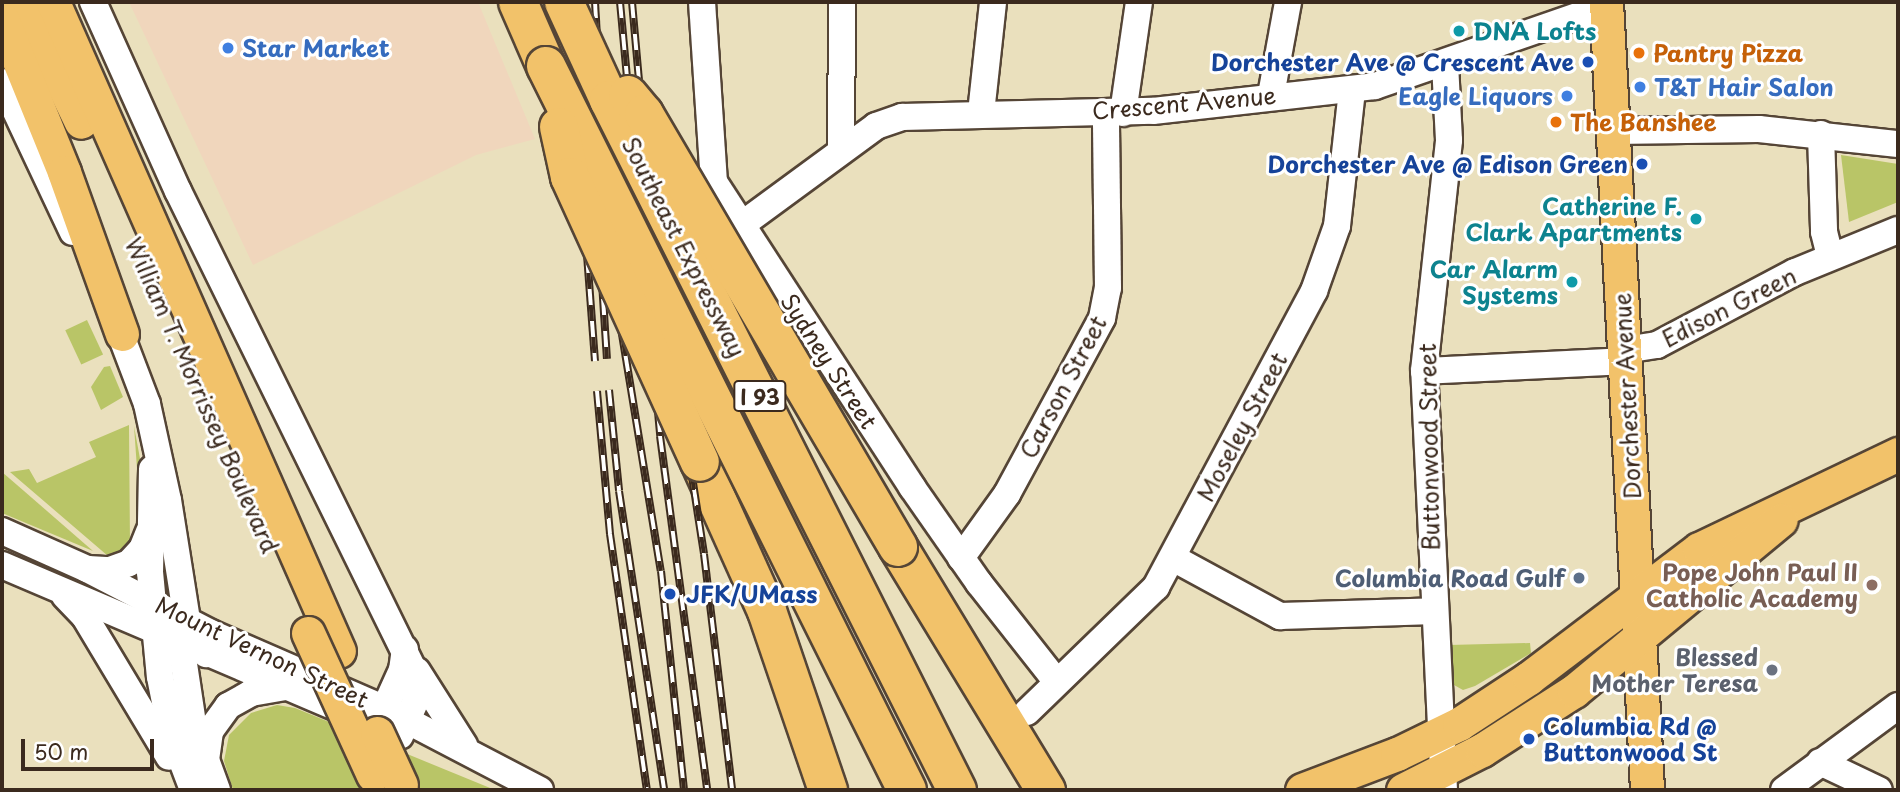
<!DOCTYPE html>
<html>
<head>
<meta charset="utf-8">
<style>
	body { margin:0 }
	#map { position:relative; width:1900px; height:792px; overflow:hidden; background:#eae0bd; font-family:"Playpen Sans",sans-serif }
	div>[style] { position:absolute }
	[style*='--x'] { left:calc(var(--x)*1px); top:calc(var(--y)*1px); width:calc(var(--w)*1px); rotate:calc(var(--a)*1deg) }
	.built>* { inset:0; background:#f0d6bc }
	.green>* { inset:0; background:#b9c567; transform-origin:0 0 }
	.roads { filter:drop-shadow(2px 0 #554536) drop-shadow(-2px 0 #554536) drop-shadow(0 2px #554536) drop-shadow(0 -2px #554536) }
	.minor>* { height:26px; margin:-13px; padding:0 13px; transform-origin:13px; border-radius:13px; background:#fff }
	.major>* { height:33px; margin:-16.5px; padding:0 16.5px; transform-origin:16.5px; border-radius:16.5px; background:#f2c26a }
	.highway>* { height:38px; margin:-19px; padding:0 19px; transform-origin:19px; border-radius:19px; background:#f2c26a }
	.rail>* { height:8px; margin-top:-4px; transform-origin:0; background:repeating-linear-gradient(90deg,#fff 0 16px,#3b2a1e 0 32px); box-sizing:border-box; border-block:2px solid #3b2a1e }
	.bridges { filter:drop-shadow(2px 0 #554536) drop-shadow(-2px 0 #554536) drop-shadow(0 2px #554536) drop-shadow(0 -2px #554536) }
	.major-bridge>* { height:33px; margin:-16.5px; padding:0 16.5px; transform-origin:16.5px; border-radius:16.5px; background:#f2c26a }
	.highway-bridge>* { height:38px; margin:-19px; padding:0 19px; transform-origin:19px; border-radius:19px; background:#f2c26a }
	.dots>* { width:19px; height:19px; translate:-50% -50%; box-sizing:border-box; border:4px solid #fff; border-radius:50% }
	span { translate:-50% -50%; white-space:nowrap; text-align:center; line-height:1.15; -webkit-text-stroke:6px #fff; paint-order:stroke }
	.shield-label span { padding:2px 5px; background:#fff; border:2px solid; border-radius:5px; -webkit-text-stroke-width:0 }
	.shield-label { font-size:21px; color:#3b2a1e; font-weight:700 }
	.culture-label { font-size:23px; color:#0d838f; font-weight:700 }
	.left { translate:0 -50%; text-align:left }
	.right { translate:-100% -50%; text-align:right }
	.shop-label { font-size:23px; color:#366cbe; font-weight:700 }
	.food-label { font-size:23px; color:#c56008; font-weight:700 }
	.transit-label { font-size:23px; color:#164399; font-weight:700 }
	.street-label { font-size:23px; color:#3b2a1e }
	.education-label { font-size:23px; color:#785e54; font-weight:700 }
	.service-label { font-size:23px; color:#4e5e75; font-weight:700 }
	.worship-label { font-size:23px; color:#5b616d; font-weight:700 }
	.frame { position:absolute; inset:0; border:4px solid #3b2a1e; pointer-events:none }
	.scale { position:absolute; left:21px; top:739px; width:133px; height:32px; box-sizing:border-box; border:4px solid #3b2a1e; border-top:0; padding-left:9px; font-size:21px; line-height:24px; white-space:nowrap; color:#3b2a1e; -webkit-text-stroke:5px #fff; paint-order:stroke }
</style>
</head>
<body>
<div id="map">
	<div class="built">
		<div style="clip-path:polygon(129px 2px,478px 2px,535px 139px,476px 155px,253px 265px)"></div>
	</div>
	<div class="green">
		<div style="clip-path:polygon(1841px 155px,1898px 164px,1898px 202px,1849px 222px)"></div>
		<div style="left:87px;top:320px;width:38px;height:24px;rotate:65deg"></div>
		<div style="clip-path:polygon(110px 366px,123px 397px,101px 410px,91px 387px,104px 367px)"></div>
		<div style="clip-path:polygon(129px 425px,130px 544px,119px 554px,108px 556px,10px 472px,29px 469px,37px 483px,96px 457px,89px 442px)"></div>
		<div style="clip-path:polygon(134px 426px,143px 475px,135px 547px,138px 483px)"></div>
		<div style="clip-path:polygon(2px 472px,24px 491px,93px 551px,2px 513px)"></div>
		<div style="clip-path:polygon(1530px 643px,1531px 653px,1475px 686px,1463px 690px,1454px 685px,1449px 645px)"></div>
		<div style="clip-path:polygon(277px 705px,295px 708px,495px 790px,233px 790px,224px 761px,229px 735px,251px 713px)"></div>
	</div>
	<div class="roads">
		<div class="minor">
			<div style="--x:93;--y:2;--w:207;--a:65.8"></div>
			<div style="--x:178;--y:191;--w:533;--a:63.82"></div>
			<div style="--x:413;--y:669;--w:31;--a:84"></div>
			<div style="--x:416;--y:700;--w:39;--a:114"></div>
			<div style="--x:702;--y:2;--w:180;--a:86.2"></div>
			<div style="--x:714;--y:182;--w:364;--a:57"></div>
			<div style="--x:912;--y:487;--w:117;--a:55.1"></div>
			<div style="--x:979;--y:583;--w:126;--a:51.8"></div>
			<div style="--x:2;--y:82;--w:166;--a:64.7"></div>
			<div style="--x:1271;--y:95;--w:95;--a:-79.6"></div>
			<div style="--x:981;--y:113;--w:112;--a:-83.8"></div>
			<div style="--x:1123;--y:113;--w:112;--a:-81.8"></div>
			<div style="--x:1614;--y:131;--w:145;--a:-0.8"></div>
			<div style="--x:1759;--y:129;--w:140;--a:6.2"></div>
			<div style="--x:1821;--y:134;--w:98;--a:88.2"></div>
			<div style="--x:1824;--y:232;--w:25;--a:76"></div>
			<div style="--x:841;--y:150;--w:148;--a:-89.6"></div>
			<div style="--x:740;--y:226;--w:169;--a:-36.3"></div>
			<div style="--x:876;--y:126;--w:28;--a:-19"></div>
			<div style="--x:902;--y:117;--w:251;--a:-1.4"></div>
			<div style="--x:1153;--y:111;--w:223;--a:-6.4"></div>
			<div style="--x:1375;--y:86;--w:244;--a:-19.1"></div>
			<div style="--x:114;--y:317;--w:93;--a:69.2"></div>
			<div style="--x:147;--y:404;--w:98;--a:77.7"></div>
			<div style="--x:168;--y:500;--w:128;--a:81"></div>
			<div style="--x:188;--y:626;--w:17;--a:73"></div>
			<div style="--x:193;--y:642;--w:18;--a:43"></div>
			<div style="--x:1625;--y:350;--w:32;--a:-9"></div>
			<div style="--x:1657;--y:345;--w:156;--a:-27.9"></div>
			<div style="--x:1795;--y:272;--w:111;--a:-22.2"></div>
			<div style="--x:1424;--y:371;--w:201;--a:-2.8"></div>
			<div style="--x:152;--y:469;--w:103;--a:91.1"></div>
			<div style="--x:150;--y:572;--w:105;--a:84.6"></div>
			<div style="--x:160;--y:677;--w:56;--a:78.7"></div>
			<div style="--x:171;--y:732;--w:62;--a:69.2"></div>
			<div style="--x:2;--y:531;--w:93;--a:24.1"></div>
			<div style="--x:87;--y:569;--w:140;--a:27.3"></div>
			<div style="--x:211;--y:633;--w:190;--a:23.6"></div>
			<div style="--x:385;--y:709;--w:175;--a:27.6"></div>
			<div style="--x:961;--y:558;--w:79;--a:-54.3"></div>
			<div style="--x:1007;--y:494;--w:200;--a:-61.6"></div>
			<div style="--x:1102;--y:318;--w:31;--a:-79"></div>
			<div style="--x:1108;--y:288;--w:175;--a:-90.7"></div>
			<div style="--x:1173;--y:558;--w:122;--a:28.5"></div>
			<div style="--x:1280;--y:616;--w:155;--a:-1.8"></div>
			<div style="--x:2;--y:565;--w:380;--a:23.1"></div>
			<div style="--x:88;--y:569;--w:22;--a:3"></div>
			<div style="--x:110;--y:570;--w:20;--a:-20"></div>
			<div style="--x:129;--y:563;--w:19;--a:-47"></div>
			<div style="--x:142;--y:549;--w:18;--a:-68"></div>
			<div style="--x:65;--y:596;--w:29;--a:46"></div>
			<div style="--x:85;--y:617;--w:163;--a:59"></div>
			<div style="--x:179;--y:631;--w:94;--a:81.4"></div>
			<div style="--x:193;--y:724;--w:70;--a:70"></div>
			<div style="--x:417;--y:671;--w:88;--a:57.6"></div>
			<div style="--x:1027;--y:712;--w:180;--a:-44.1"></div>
			<div style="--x:1156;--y:587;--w:336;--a:-61.9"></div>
			<div style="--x:1314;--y:291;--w:69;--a:-70.5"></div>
			<div style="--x:1337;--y:226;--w:137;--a:-83.7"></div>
			<div style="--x:377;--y:725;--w:60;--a:-65.6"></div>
			<div style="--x:402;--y:670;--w:21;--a:-82"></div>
			<div style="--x:206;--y:760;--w:29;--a:-82"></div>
			<div style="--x:210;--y:731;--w:31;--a:-54"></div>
			<div style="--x:228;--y:706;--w:26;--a:-29"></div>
			<div style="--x:251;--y:693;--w:35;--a:-10"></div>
			<div style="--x:1820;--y:762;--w:65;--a:25.4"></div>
			<div style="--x:1444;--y:790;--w:419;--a:-92.7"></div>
			<div style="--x:1424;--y:371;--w:232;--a:-83.8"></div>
			<div style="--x:1449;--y:140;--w:76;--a:-93"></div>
			<div style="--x:1784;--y:790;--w:142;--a:-36.4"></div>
		</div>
		<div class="major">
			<div style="--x:23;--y:2;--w:133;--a:64.2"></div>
			<div style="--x:53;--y:2;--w:709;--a:66.22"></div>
			<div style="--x:1606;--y:2;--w:789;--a:87.02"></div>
			<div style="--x:2;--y:19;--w:165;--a:67.9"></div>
			<div style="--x:64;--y:172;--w:172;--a:70.3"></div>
			<div style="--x:1302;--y:790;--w:102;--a:-20.8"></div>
			<div style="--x:1397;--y:754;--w:69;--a:-25.8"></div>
			<div style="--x:1459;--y:724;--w:84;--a:-33.3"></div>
			<div style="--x:1529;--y:678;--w:213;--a:-37.2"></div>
			<div style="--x:1699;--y:549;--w:221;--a:-25.5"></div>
			<div style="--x:1403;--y:790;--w:89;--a:-26.9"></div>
			<div style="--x:1482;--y:750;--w:109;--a:-32.7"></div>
			<div style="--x:1574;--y:691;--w:268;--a:-39.6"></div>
		</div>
		<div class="highway">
			<div style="--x:518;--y:2;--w:70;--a:66.4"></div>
			<div style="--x:700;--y:462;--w:163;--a:65.8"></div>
			<div style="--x:767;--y:611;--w:189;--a:71.2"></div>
			<div style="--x:898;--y:547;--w:285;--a:58.7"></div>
		</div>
	</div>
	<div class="rail">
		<div style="--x:568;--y:2;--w:360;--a:85.7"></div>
		<div style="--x:583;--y:2;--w:118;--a:86.1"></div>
		<div style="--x:595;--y:2;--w:259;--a:86.7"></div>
		<div style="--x:610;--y:261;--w:314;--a:80.7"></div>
		<div style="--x:661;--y:571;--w:220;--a:84"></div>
		<div style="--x:620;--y:2;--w:436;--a:84.7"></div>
		<div style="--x:660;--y:436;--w:357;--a:82.4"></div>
		<div style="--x:632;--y:2;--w:204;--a:84.9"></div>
		<div style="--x:650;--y:205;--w:353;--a:81.2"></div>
		<div style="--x:704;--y:554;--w:238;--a:83.2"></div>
		<div style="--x:601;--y:267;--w:92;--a:86.3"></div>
		<div style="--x:609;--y:390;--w:101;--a:84.3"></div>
		<div style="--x:619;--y:491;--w:302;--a:81.4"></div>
		<div style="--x:597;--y:391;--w:144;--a:84.8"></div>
		<div style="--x:610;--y:534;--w:259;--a:81.8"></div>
	</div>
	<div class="bridges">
		<div class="major-bridge">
			<div style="--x:308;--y:633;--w:156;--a:65.4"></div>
			<div style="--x:377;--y:733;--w:57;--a:65.2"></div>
		</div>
		<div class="highway-bridge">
			<div style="--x:564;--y:2;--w:108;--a:65.3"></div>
			<div style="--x:609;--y:100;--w:773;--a:63.24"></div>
			<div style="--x:546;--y:66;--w:809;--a:63.5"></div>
			<div style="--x:628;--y:95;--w:25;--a:50"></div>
			<div style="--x:644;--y:114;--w:502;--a:59.6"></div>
			<div style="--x:559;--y:127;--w:51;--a:77.6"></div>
			<div style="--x:570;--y:177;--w:313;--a:65.5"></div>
		</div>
	</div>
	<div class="dots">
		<div style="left:1459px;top:31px;background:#0f9aa8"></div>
		<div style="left:228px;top:48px;background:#3f7fe0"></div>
		<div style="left:1639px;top:53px;background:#e8710a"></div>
		<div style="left:1588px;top:62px;background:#1a4fb4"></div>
		<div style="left:1640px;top:87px;background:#3f7fe0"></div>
		<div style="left:1567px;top:96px;background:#3f7fe0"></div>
		<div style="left:1556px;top:122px;background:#e8710a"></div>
		<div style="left:1642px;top:164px;background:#1a4fb4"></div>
		<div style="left:1696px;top:219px;background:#0f9aa8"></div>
		<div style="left:1572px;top:282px;background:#0f9aa8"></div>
		<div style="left:1579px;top:578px;background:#5c6f8a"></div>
		<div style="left:1872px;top:585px;background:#8d6e63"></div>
		<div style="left:670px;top:594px;background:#1a4fb4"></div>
		<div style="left:1772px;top:670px;background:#6b7280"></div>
		<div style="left:1529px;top:739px;background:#1a4fb4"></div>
	</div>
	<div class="shield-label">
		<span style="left:760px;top:396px">I 93</span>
	</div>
	<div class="culture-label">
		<span class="left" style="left:1473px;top:31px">DNA Lofts</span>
		<span class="right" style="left:1682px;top:219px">Catherine F.<br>Clark Apartments</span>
		<span class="right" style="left:1558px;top:282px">Car Alarm<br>Systems</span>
	</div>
	<div class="shop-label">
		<span class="left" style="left:242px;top:48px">Star Market</span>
		<span class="left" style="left:1654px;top:87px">T&amp;T Hair Salon</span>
		<span class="right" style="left:1553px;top:96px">Eagle Liquors</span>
	</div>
	<div class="food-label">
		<span class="left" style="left:1653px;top:53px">Pantry Pizza</span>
		<span class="left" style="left:1570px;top:122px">The Banshee</span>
	</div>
	<div class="transit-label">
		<span class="right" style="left:1574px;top:62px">Dorchester Ave @ Crescent Ave</span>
		<span class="right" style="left:1628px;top:164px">Dorchester Ave @ Edison Green</span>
		<span class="left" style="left:686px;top:594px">JFK/UMass</span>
		<span class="left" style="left:1543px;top:739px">Columbia Rd @<br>Buttonwood St</span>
	</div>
	<div class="street-label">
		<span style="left:1184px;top:103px;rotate:-5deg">Crescent Avenue</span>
		<span style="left:684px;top:247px;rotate:63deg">Southeast Expressway</span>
		<span style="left:1729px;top:307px;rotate:-27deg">Edison Green</span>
		<span style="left:829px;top:361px;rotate:57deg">Sydney Street</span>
		<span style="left:1063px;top:387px;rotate:-62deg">Carson Street</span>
		<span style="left:202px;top:395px;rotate:66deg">William T. Morrissey Boulevard</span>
		<span style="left:1627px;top:396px;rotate:-93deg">Dorchester Avenue</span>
		<span style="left:1242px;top:427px;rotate:-62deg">Moseley Street</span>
		<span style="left:1429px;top:447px;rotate:-91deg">Buttonwood Street</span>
		<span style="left:262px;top:652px;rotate:25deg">Mount Vernon Street</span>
	</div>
	<div class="education-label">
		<span class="right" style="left:1858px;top:585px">Pope John Paul II<br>Catholic Academy</span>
	</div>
	<div class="service-label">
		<span class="right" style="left:1565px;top:578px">Columbia Road Gulf</span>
	</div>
	<div class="worship-label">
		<span class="right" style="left:1758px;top:670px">Blessed<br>Mother Teresa</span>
	</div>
	<div class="frame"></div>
	<div class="scale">50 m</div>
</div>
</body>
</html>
